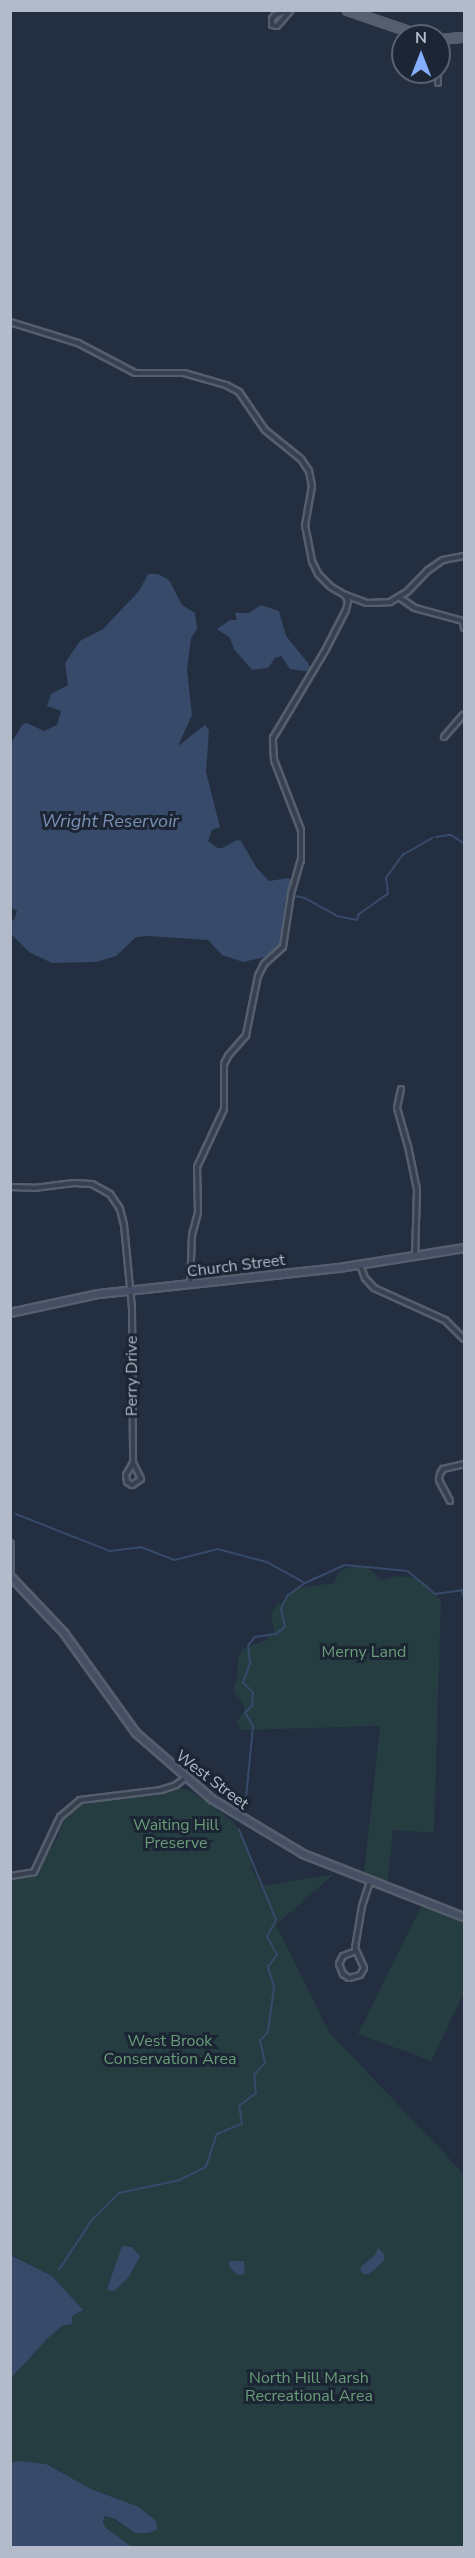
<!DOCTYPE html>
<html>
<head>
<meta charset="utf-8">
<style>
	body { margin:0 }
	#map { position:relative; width:475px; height:2558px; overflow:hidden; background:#232e40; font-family:"Nunito Sans",sans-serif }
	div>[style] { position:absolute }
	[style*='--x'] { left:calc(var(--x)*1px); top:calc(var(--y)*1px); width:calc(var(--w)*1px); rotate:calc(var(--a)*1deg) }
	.green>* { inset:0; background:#253c41 }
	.water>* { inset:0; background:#374a6a }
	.stream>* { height:1.5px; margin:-0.75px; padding:0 0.75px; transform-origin:0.75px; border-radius:0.75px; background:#374a6a }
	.roads { filter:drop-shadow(2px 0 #555e6d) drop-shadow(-2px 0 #555e6d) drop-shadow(0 2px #555e6d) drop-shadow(0 -2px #555e6d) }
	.street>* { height:4px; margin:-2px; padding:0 2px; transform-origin:2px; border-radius:2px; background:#37404f }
	.secondary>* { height:6px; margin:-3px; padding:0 3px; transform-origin:3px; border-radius:3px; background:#454f63 }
	.primary>* { height:7px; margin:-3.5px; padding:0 3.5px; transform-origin:3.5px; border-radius:3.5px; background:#555f70 }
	span { translate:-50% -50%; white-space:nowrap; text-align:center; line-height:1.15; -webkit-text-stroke:6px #1c2534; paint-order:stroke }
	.street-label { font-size:16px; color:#b3bbca }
	.park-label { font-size:16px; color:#699d77 }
	.water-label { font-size:18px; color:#7990b3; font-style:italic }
	.frame { position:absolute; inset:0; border:12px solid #b3bbca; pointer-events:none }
	.north { position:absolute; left:391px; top:24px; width:60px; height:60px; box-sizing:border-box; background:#1c2534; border:2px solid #586170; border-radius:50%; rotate:0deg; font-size:16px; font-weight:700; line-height:24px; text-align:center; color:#b3bbca }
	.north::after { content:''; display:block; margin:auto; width:21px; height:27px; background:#84affe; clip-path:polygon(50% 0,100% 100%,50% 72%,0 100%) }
</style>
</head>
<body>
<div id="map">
	<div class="green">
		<div style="clip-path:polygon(356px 1566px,367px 1567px,382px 1580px,397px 1576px,416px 1578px,427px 1584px,441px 1601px,434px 1833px,393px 1830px,388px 1881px,364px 1873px,380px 1726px,242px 1730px,237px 1722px,244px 1711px,244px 1703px,233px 1692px,237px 1678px,238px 1658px,243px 1649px,266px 1640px,274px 1632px,271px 1615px,277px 1605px,286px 1600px,288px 1594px,298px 1588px,334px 1583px,340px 1570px)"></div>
		<div style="clip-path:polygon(180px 1789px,190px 1790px,234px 1822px,247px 1844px,253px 1871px,261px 1886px,334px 1874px,276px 1925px,329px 2032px,464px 2174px,464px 2547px,132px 2547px,105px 2527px,103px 2521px,105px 2516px,114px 2519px,135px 2533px,156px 2521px,139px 2507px,91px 2489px,46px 2464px,11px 2463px,10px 2378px,48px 2338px,72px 2316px,82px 2310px,52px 2276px,11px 2255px,11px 1876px,23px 1874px,42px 1865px,58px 1836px,68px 1810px,78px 1803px,159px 1795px)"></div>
		<div style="clip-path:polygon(422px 1905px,464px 1923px,464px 1993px,431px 2061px,358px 2034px)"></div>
	</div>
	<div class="water">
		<div style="clip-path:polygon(148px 574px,158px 574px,169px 580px,182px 605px,195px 613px,197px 629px,191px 638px,187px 670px,192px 715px,178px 746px,205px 725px,209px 730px,206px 772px,220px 827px,212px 830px,208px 841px,217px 848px,222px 848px,237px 840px,241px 841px,256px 867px,269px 881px,289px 878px,291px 880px,285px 901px,282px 944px,279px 949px,269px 956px,243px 962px,222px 955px,208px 940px,148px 936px,136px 937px,116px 956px,96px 962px,52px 963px,29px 952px,11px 934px,10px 922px,14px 920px,17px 911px,10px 907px,11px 743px,23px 724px,27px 723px,44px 731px,57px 725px,61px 711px,47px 706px,51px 694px,68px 685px,65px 663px,80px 641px,103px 629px,139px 591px)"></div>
		<div style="clip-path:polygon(261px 605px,279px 611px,286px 636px,308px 663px,312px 672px,290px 669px,281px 656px,275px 658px,268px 668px,252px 670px,234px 649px,230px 638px,217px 629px,230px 620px,237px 620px,235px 613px,249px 613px)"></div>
		<div style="clip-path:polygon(122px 2246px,132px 2247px,140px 2256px,129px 2277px,114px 2291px,110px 2291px,107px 2289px)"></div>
		<div style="clip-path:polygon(378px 2248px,385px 2255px,383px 2262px,369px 2274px,363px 2274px,360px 2269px,362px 2266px,375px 2255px)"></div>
		<div style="clip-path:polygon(10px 2255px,52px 2276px,83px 2310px,72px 2316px,72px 2324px,62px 2326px,48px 2338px,11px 2378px)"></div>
		<div style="clip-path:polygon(229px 2261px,244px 2261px,245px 2274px,237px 2275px,229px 2266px)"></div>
		<div style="clip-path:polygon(19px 2461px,46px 2464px,91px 2489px,139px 2507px,156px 2521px,158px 2529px,149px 2533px,135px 2533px,115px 2519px,105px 2516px,103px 2521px,105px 2527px,132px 2547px,11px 2547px,11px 2463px)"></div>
	</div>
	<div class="stream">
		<div style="--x:436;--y:837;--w:15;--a:-8"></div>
		<div style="--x:451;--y:835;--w:15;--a:32"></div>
		<div style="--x:296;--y:896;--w:9;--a:13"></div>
		<div style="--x:305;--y:898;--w:37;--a:29"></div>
		<div style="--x:337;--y:916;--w:20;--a:11"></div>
		<div style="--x:357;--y:920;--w:6;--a:-72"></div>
		<div style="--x:359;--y:914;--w:35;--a:-35"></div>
		<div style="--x:388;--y:894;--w:16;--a:-97"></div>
		<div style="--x:386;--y:878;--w:29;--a:-54"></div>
		<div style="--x:403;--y:855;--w:34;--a:-30"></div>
		<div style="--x:16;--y:1514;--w:101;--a:21.5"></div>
		<div style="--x:110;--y:1551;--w:31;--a:-7"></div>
		<div style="--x:141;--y:1547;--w:36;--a:21"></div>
		<div style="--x:175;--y:1560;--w:44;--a:-14.3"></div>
		<div style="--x:218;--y:1549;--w:51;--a:14.9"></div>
		<div style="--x:267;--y:1562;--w:43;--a:28.9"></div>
		<div style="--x:245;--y:1809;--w:83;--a:-84.5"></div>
		<div style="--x:253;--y:1726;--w:15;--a:-122"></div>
		<div style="--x:245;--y:1713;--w:10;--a:-45"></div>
		<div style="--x:252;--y:1706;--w:13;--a:-86"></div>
		<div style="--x:253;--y:1693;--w:14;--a:-135"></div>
		<div style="--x:243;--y:1683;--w:20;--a:-70"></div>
		<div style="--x:250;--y:1664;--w:18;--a:-96"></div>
		<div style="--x:248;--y:1646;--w:11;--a:-52"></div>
		<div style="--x:255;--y:1637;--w:21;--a:-8"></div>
		<div style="--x:276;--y:1634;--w:11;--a:-38"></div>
		<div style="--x:285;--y:1627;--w:18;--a:-103"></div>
		<div style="--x:281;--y:1609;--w:14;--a:-65"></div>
		<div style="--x:287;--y:1596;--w:22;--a:-36"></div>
		<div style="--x:305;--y:1583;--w:44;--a:-24.2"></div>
		<div style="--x:345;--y:1565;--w:63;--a:5.4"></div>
		<div style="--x:408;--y:1571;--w:35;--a:40"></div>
		<div style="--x:435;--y:1594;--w:27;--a:-8"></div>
		<div style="--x:462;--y:1590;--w:6;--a:72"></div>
		<div style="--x:59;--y:2270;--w:60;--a:-56.6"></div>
		<div style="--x:92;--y:2220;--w:38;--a:-45"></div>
		<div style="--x:119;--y:2193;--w:62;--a:-12"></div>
		<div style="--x:180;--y:2180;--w:29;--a:-27"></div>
		<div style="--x:206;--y:2167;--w:35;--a:-72"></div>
		<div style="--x:217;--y:2134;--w:27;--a:-22"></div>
		<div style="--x:242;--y:2124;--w:18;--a:-99"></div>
		<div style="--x:239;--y:2106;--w:21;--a:-37"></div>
		<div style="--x:256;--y:2093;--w:18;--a:-96"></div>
		<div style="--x:254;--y:2075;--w:16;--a:-47"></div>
		<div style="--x:265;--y:2063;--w:23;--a:-103"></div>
		<div style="--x:260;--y:2041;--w:12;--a:-48"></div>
		<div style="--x:268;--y:2032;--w:45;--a:-82.4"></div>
		<div style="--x:274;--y:1987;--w:21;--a:-107"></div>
		<div style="--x:268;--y:1967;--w:15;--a:-53"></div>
		<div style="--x:277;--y:1955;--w:21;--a:-119"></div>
		<div style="--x:267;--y:1937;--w:19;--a:-62"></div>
		<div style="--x:276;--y:1920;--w:97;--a:-112.3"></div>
	</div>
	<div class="roads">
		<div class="street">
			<div style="--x:289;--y:10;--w:15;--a:160"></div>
			<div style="--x:275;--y:15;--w:5;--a:127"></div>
			<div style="--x:272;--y:19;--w:6;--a:90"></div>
			<div style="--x:272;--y:25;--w:5;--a:11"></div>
			<div style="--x:277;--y:26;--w:21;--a:-49"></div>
			<div style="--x:438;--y:83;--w:11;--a:-90"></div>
			<div style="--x:10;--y:322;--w:71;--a:17.2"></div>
			<div style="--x:78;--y:343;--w:64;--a:27.8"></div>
			<div style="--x:135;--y:373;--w:49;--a:0"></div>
			<div style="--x:184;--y:373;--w:44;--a:15.9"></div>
			<div style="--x:226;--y:385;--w:15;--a:28"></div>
			<div style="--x:239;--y:392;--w:46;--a:55.6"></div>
			<div style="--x:265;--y:430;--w:46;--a:38.9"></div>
			<div style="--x:301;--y:459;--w:14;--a:56"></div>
			<div style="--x:309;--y:471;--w:15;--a:79"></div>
			<div style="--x:312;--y:486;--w:40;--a:100"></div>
			<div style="--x:305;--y:525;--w:37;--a:79"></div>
			<div style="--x:312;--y:561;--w:14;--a:65"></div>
			<div style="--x:318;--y:574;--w:18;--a:45"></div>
			<div style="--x:331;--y:587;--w:16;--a:30"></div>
			<div style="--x:345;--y:595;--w:23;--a:20"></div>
			<div style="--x:367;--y:603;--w:23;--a:-2"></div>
			<div style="--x:390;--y:602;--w:21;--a:-31"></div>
			<div style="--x:408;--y:591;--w:28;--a:-46"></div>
			<div style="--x:427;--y:571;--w:19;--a:-35"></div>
			<div style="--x:443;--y:560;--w:21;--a:-11"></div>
			<div style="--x:399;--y:597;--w:19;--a:35"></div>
			<div style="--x:415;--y:608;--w:50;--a:15.2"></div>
			<div style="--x:463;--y:621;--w:7;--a:82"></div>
			<div style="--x:444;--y:737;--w:30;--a:-49"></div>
			<div style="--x:401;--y:1089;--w:19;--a:102"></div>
			<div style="--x:397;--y:1108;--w:40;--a:74"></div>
			<div style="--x:408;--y:1146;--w:45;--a:78.4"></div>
			<div style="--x:417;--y:1190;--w:66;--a:91.7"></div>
			<div style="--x:10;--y:1187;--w:24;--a:2"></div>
			<div style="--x:34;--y:1188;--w:40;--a:-7.1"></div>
			<div style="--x:74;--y:1183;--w:18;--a:3"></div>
			<div style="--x:92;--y:1184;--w:21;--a:29"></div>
			<div style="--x:110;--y:1194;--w:18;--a:56"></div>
			<div style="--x:120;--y:1209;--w:16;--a:76"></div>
			<div style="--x:124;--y:1225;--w:83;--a:84.5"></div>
			<div style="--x:132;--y:1308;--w:155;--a:89.6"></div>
			<div style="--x:360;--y:1265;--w:14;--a:69"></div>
			<div style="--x:365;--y:1278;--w:13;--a:48"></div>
			<div style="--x:374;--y:1288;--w:78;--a:24.3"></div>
			<div style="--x:445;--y:1320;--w:27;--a:45"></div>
			<div style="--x:190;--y:1285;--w:50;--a:-87.7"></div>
			<div style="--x:192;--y:1235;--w:23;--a:-75"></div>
			<div style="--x:198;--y:1213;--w:46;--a:-91.2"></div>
			<div style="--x:197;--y:1167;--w:64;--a:-65"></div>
			<div style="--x:224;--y:1109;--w:45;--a:-90"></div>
			<div style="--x:224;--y:1064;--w:9;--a:-63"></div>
			<div style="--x:228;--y:1056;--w:28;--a:-49"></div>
			<div style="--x:246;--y:1035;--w:60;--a:-78.5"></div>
			<div style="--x:258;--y:976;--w:13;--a:-63"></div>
			<div style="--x:264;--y:964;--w:25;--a:-42"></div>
			<div style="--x:283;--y:947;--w:54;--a:-81.4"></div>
			<div style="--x:291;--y:894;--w:35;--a:-74"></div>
			<div style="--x:301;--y:860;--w:30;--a:-90"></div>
			<div style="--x:301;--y:830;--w:75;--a:-111.1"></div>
			<div style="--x:274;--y:760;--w:22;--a:-93"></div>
			<div style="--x:273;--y:738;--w:104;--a:-59.2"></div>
			<div style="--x:326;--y:649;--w:44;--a:-62.9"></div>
			<div style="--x:346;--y:610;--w:9;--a:-77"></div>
			<div style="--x:348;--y:601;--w:7;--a:-117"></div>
			<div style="--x:133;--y:1463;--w:18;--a:63"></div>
			<div style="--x:141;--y:1479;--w:11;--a:146"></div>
			<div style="--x:132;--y:1485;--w:6;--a:-149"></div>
			<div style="--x:127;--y:1482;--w:7;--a:-98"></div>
			<div style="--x:126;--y:1475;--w:14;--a:-60"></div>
			<div style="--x:450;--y:1501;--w:24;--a:-118"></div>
			<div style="--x:439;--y:1480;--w:6;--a:-81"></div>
			<div style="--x:440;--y:1474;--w:6;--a:-59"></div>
			<div style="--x:443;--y:1469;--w:22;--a:-13"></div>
			<div style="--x:10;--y:1876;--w:24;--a:-9"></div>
			<div style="--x:34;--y:1872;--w:61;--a:-64.7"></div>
			<div style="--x:60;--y:1817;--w:26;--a:-40"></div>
			<div style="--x:80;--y:1800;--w:82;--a:-7"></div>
			<div style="--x:161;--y:1790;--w:16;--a:-18"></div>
			<div style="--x:176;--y:1785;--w:11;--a:-38"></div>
			<div style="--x:356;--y:1951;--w:14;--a:159"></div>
			<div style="--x:343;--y:1956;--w:9;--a:117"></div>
			<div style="--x:339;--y:1964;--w:11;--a:68"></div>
			<div style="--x:343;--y:1974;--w:7;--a:34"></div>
			<div style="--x:349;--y:1978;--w:11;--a:-15"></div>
			<div style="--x:360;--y:1975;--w:8;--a:-60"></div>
			<div style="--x:364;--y:1968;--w:22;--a:-114"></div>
			<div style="--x:355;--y:1948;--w:43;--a:-80.5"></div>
			<div style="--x:362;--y:1906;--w:26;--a:-72"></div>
		</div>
		<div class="secondary">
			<div style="--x:10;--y:1313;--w:91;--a:-12.1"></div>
			<div style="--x:99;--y:1294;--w:241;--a:-6.2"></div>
			<div style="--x:339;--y:1268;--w:127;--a:-9.1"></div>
			<div style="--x:10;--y:1544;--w:27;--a:90"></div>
			<div style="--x:10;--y:1576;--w:79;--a:46.5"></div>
			<div style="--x:64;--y:1633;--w:123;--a:54.2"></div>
			<div style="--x:136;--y:1733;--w:101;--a:41"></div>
			<div style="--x:212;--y:1799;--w:106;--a:31.1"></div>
			<div style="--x:303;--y:1854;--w:173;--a:21.4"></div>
		</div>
		<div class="primary">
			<div style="--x:347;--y:10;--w:80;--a:18.9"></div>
			<div style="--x:439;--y:39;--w:25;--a:-5"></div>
		</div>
	</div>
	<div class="street-label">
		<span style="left:236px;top:1266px;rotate:-7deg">Church Street</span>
		<span style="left:132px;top:1376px;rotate:-90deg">Perry Drive</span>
		<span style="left:212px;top:1780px;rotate:37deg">West Street</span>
	</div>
	<div class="park-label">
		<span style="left:364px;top:1652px">Merny Land</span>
		<span style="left:176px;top:1834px">Waiting Hill<br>Preserve</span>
		<span style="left:170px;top:2050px">West Brook<br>Conservation Area</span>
		<span style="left:309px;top:2387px">North Hill Marsh<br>Recreational Area</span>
	</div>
	<div class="water-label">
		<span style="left:110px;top:821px">Wright Reservoir</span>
	</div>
	<div class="frame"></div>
	<div class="north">N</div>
</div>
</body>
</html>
